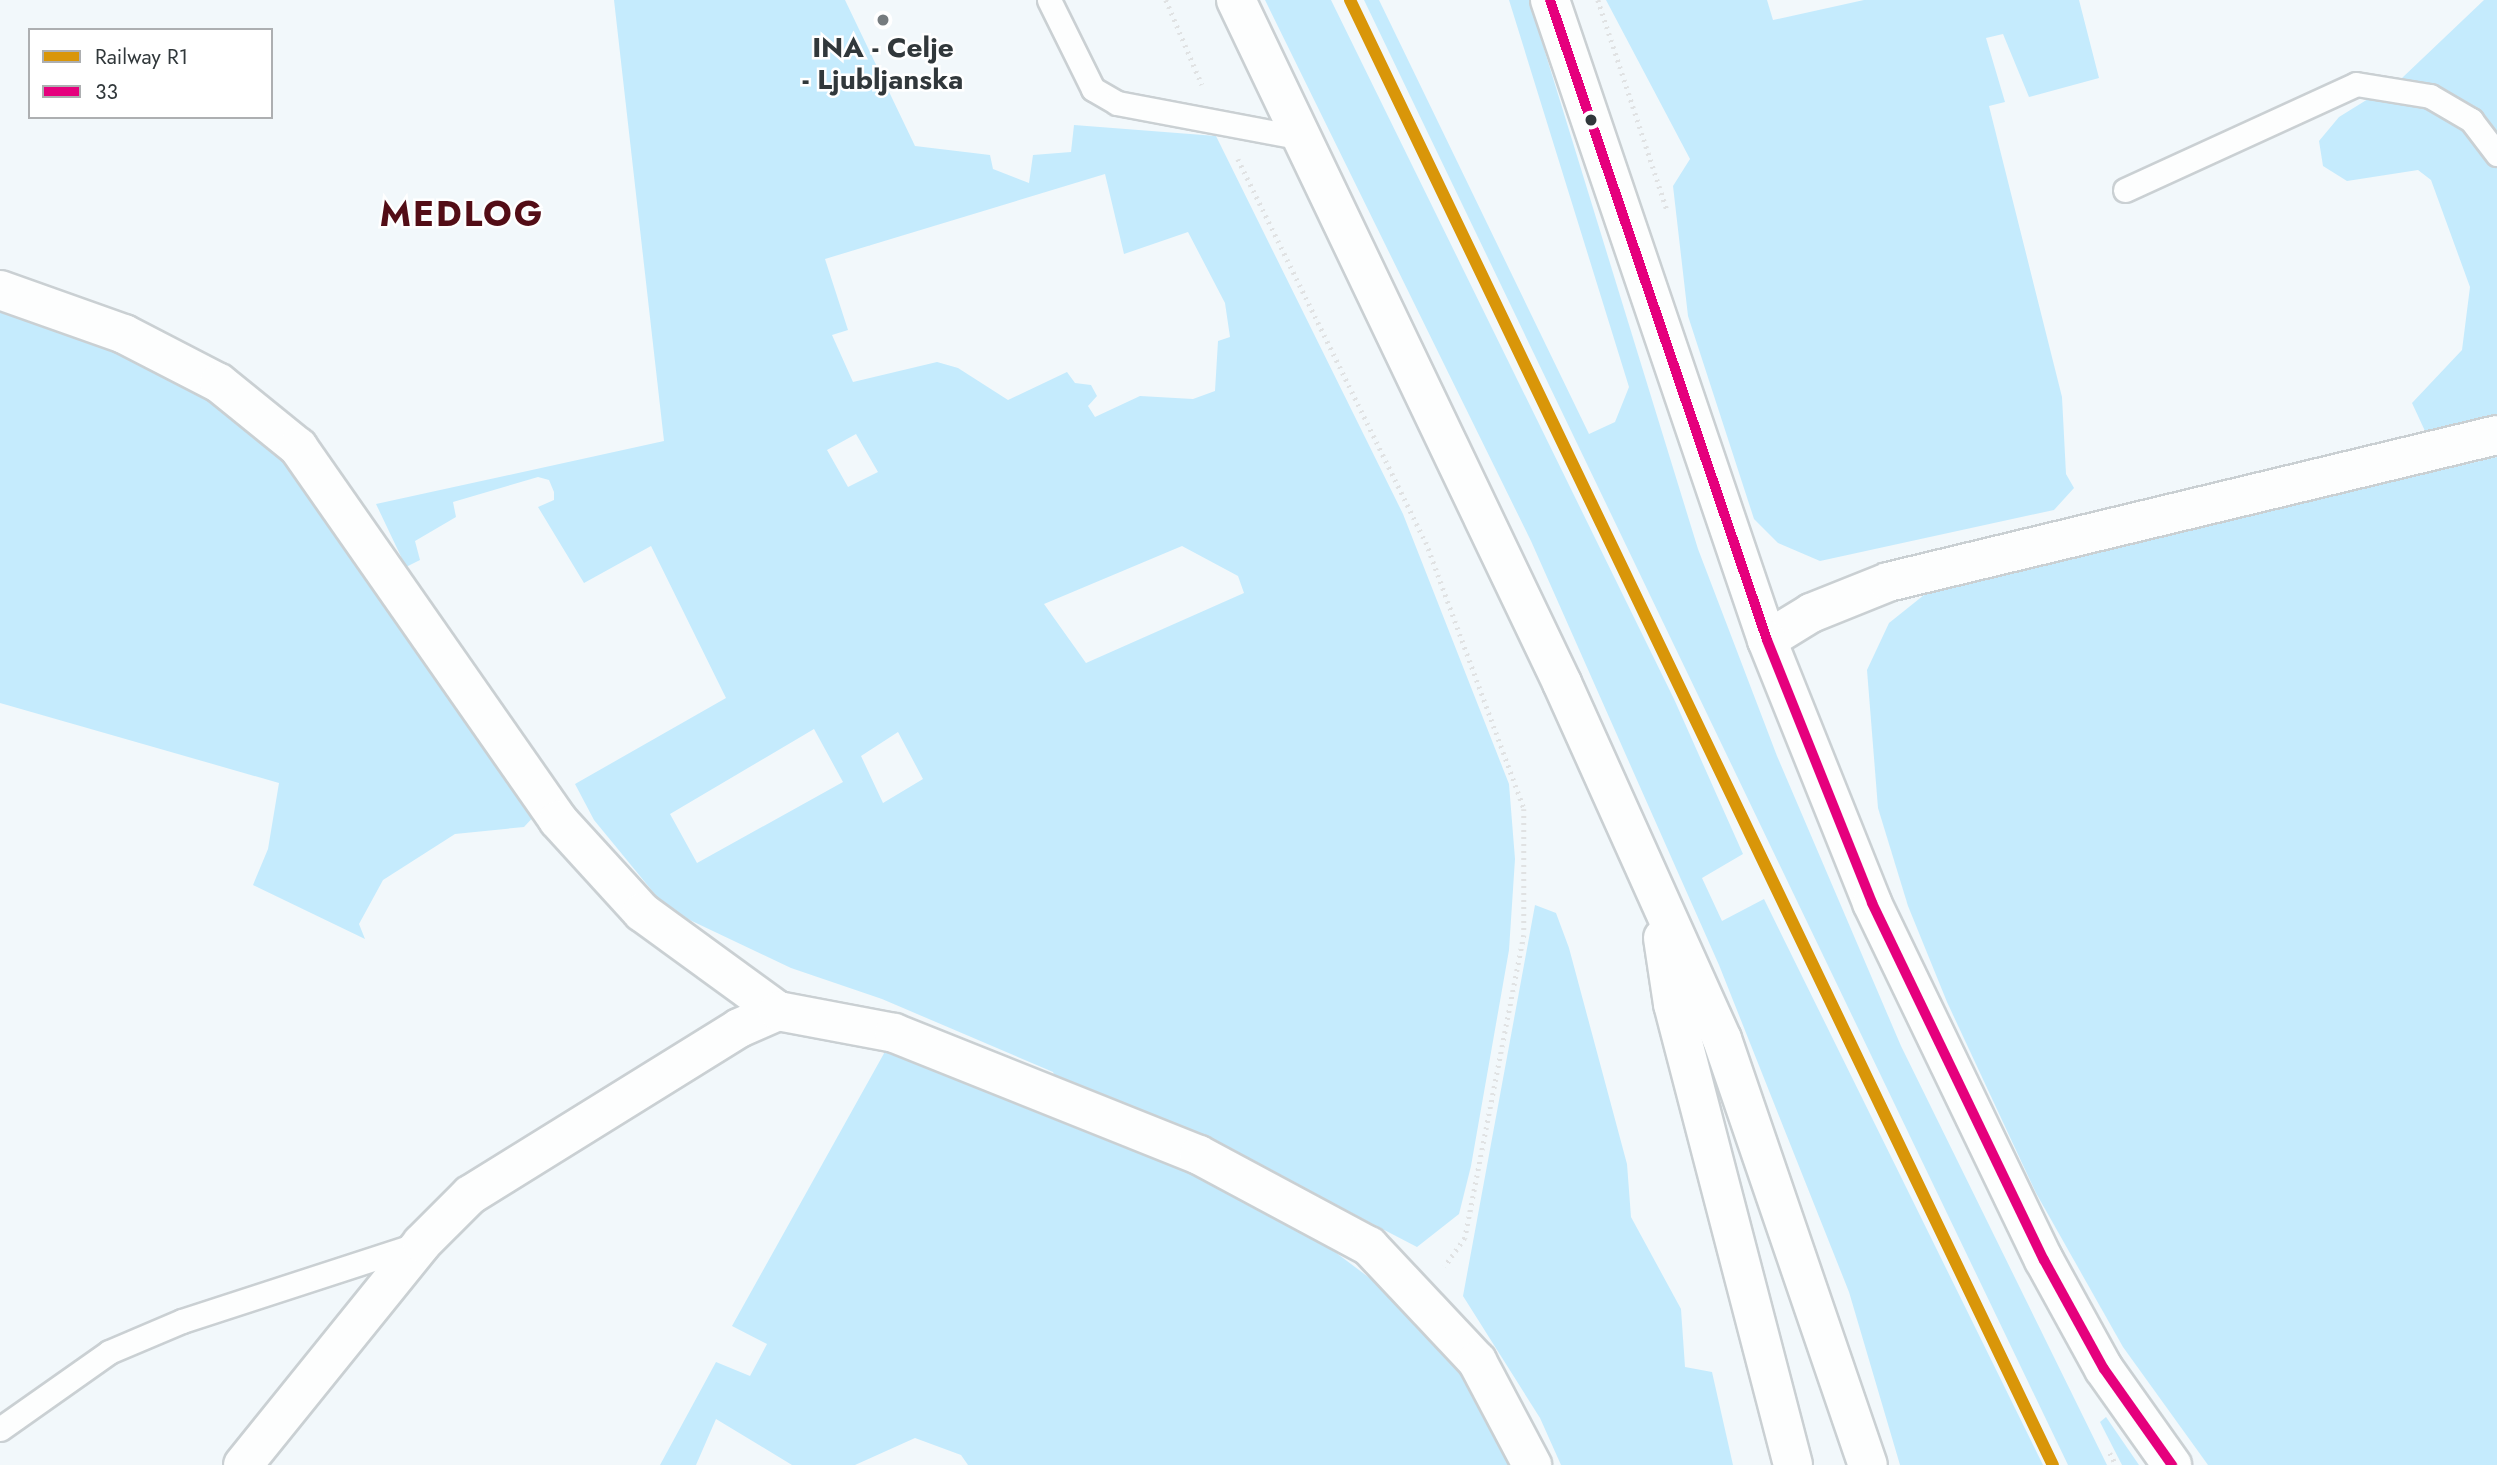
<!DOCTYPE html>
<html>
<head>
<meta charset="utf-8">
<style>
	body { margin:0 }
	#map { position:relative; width:2497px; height:1465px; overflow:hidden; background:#f2f8fb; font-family:Jost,sans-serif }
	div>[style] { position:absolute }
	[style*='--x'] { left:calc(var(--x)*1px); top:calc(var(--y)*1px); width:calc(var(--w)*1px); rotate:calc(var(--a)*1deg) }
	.green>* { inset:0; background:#c5ebfd }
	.path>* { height:4.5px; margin-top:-2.25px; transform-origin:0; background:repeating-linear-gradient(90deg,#e0e2e3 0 2px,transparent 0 7px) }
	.roads { filter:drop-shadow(2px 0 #cad0d3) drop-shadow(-2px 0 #cad0d3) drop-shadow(0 2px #cad0d3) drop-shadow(0 -2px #cad0d3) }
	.service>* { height:23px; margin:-11.5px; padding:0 11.5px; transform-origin:11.5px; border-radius:11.5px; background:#fdfefe }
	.minor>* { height:38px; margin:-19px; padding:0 19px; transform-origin:19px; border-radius:19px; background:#fdfefe }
	.tertiary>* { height:38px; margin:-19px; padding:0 19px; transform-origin:19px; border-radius:19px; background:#fdfefe }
	.primary>* { height:38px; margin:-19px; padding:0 19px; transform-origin:19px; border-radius:19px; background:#fdfefe }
	.bus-1>* { height:10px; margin:-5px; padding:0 5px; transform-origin:5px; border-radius:5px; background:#e5007d }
	.rail-1>* { height:12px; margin:-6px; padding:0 6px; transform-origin:6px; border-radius:6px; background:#d99609 }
	.dots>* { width:19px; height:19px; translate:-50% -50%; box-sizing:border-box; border:4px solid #fff; border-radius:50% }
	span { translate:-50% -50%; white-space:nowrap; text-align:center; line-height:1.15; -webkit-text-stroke:5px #fff; paint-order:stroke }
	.poi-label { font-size:28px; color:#31383b; font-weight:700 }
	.district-label { font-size:35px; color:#530d16; font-weight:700; letter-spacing:2px }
	.legend { position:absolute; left:28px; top:28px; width:245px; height:91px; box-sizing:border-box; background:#fff; border:2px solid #adafb1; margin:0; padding:9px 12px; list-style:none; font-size:21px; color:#31383b }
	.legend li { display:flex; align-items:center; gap:14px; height:35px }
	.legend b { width:35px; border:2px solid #adafb1 }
</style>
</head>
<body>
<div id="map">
	<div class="green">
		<div style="clip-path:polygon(evenodd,614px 0,845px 0,915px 146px,990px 155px,993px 169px,1029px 183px,1033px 155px,1071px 152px,1074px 125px,1216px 136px,1403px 514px,1509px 784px,1515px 859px,1509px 950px,1471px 1166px,1459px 1214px,1417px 1247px,1223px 1146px,1057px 1082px,1053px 1072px,882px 999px,791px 968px,675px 913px,658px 898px,594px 820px,575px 784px,726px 698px,651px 546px,584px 583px,538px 507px,554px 500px,554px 492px,549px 480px,538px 477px,453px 502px,456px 517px,415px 541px,420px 560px,406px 567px,376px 504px,664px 441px,614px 0,1105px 174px,1124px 254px,1188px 232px,1225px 303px,1230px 337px,1218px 341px,1215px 391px,1193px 399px,1140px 396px,1095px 417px,1088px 406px,1097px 396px,1091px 385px,1075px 383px,1067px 372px,1008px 400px,958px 368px,937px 362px,853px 382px,832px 335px,848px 330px,825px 259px,1105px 174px,614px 0,856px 434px,878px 472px,848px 487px,827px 450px,856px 434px,614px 0,1182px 546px,1238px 576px,1244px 593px,1086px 663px,1044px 604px,1182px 546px,614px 0,814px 729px,843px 782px,697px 863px,670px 814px,814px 729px,614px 0,898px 732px,923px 779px,883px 803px,861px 756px,898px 732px)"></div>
		<div style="clip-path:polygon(1265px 0,1331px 0,1674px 699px,1743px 854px,1702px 878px,1722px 921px,1764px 899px,2043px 1465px,1900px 1465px,1849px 1292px,1719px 965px,1531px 541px)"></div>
		<div style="clip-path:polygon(1364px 0,1379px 0,1589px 434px,1615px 422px,1629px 387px,1509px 0,1529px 0,1698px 549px,1777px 756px,1901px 1046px,2107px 1465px,2068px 1465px)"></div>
		<div style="clip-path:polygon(1606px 0,1767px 0,1773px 20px,1864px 0,2079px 0,2099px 78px,2029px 97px,2003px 34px,1986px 38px,2005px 102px,1989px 106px,2062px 397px,2066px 474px,2074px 488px,2054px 510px,1820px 561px,1778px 543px,1754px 519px,1688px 316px,1673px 186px,1690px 159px)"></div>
		<div style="clip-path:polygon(2484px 0,2497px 0,2497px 415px,2425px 431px,2412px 403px,2462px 350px,2470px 287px,2431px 180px,2418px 170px,2347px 181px,2323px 166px,2319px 141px,2339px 117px,2402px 78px)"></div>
		<div style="clip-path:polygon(0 305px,126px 350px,214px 396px,300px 464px,537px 813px,524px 827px,455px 834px,383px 880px,359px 924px,365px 939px,253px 885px,268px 849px,279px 783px,0 703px)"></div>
		<div style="clip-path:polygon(2497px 457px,2497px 1465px,2208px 1465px,2123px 1347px,2036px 1193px,1947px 1002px,1908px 906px,1878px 808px,1867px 670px,1889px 623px,1929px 591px)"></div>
		<div style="clip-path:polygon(1535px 905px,1556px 913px,1569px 948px,1627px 1164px,1631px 1217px,1681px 1309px,1685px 1367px,1712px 1372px,1733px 1465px,1561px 1465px,1540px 1418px,1463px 1296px)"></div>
		<div style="clip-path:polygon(887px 1048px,1186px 1169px,1263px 1206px,1335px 1252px,1383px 1288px,1453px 1358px,1518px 1465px,968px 1465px,961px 1455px,915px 1438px,855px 1465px,792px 1465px,716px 1419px,696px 1465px,660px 1465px,716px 1362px,750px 1376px,767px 1344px,732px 1326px)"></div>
		<div style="clip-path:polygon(2106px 1417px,2139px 1465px,2122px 1465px,2100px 1422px)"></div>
	</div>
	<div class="path">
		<div style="--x:1166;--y:0;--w:92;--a:67"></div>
		<div style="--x:1598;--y:0;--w:221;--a:71.8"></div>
		<div style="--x:1238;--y:159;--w:427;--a:63.9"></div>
		<div style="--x:1426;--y:542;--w:284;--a:69.8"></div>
		<div style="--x:1524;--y:809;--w:126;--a:90"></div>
		<div style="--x:1524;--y:935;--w:309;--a:101"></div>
		<div style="--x:1465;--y:1238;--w:35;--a:125"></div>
		<div style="--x:2110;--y:1453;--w:13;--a:63"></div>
	</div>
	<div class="roads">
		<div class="service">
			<div style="--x:1049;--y:0;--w:99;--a:63.7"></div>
			<div style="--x:1093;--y:89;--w:28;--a:30"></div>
			<div style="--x:1117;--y:103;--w:188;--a:10.7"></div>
			<div style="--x:2125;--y:190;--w:254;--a:-24.6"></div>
			<div style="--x:2356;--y:84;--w:75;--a:9.2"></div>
			<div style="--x:2430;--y:96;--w:48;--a:30.3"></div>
			<div style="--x:2471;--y:120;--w:43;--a:52.6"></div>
			<div style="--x:0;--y:1429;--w:133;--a:-35.2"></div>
			<div style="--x:109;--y:1352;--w:79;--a:-23"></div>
			<div style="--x:182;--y:1321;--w:249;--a:-18"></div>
		</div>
		<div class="minor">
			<div style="--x:0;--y:290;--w:132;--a:19.5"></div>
			<div style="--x:124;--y:334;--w:107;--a:27.3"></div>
			<div style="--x:219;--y:383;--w:102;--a:39"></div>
			<div style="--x:298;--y:447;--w:455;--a:55.1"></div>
			<div style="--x:558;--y:820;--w:125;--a:47.6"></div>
			<div style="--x:642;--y:912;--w:168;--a:36.1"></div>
			<div style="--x:1767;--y:640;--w:52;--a:-31.5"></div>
			<div style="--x:1811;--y:613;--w:83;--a:-21.9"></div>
			<div style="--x:1888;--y:582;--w:626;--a:-13.57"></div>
			<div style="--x:243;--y:1465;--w:285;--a:-51.1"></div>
			<div style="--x:422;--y:1243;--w:68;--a:-45"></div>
			<div style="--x:470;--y:1195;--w:317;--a:-31.8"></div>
			<div style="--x:739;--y:1028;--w:43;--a:-23.6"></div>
			<div style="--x:778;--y:1011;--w:118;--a:10.7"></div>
			<div style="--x:894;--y:1033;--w:328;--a:21.8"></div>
			<div style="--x:1199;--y:1155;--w:193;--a:28.2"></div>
			<div style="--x:1369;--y:1246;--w:158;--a:46.8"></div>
			<div style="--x:1477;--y:1361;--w:118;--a:62.1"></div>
		</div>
		<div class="tertiary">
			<div style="--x:1550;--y:0;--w:676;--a:71.27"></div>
			<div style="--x:1767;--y:640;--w:283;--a:68.2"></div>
			<div style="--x:1872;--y:903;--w:396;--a:64.3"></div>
			<div style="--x:2044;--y:1260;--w:124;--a:61.2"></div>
			<div style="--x:2104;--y:1369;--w:118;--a:54.7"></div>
		</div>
		<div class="primary">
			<div style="--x:1236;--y:0;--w:757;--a:64.48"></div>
			<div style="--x:1562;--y:683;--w:390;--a:65.8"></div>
			<div style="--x:1722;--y:1039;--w:450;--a:71.1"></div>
			<div style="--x:1663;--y:938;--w:67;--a:81.4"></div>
			<div style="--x:1673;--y:1004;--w:476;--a:75.4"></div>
		</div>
	</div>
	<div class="bus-1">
		<div style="--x:1550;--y:0;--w:676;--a:71.27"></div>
		<div style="--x:1767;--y:640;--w:283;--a:68.2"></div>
		<div style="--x:1872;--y:903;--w:396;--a:64.3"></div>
		<div style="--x:2044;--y:1260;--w:124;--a:61.2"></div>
		<div style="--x:2104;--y:1369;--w:118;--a:54.7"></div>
	</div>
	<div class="rail-1">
		<div style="--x:1350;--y:0;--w:1625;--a:64.37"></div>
	</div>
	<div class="dots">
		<div style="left:883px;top:20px;background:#757b7e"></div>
		<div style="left:1591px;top:120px;background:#31383b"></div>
	</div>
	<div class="poi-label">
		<span style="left:883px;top:64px">INA - Celje<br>- Ljubljanska</span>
	</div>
	<div class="district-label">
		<span style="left:462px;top:214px">MEDLOG</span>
	</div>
	<ul class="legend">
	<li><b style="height:9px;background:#d99609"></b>Railway R1</li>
	<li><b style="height:9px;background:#e5007d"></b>33</li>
	</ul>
</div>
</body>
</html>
